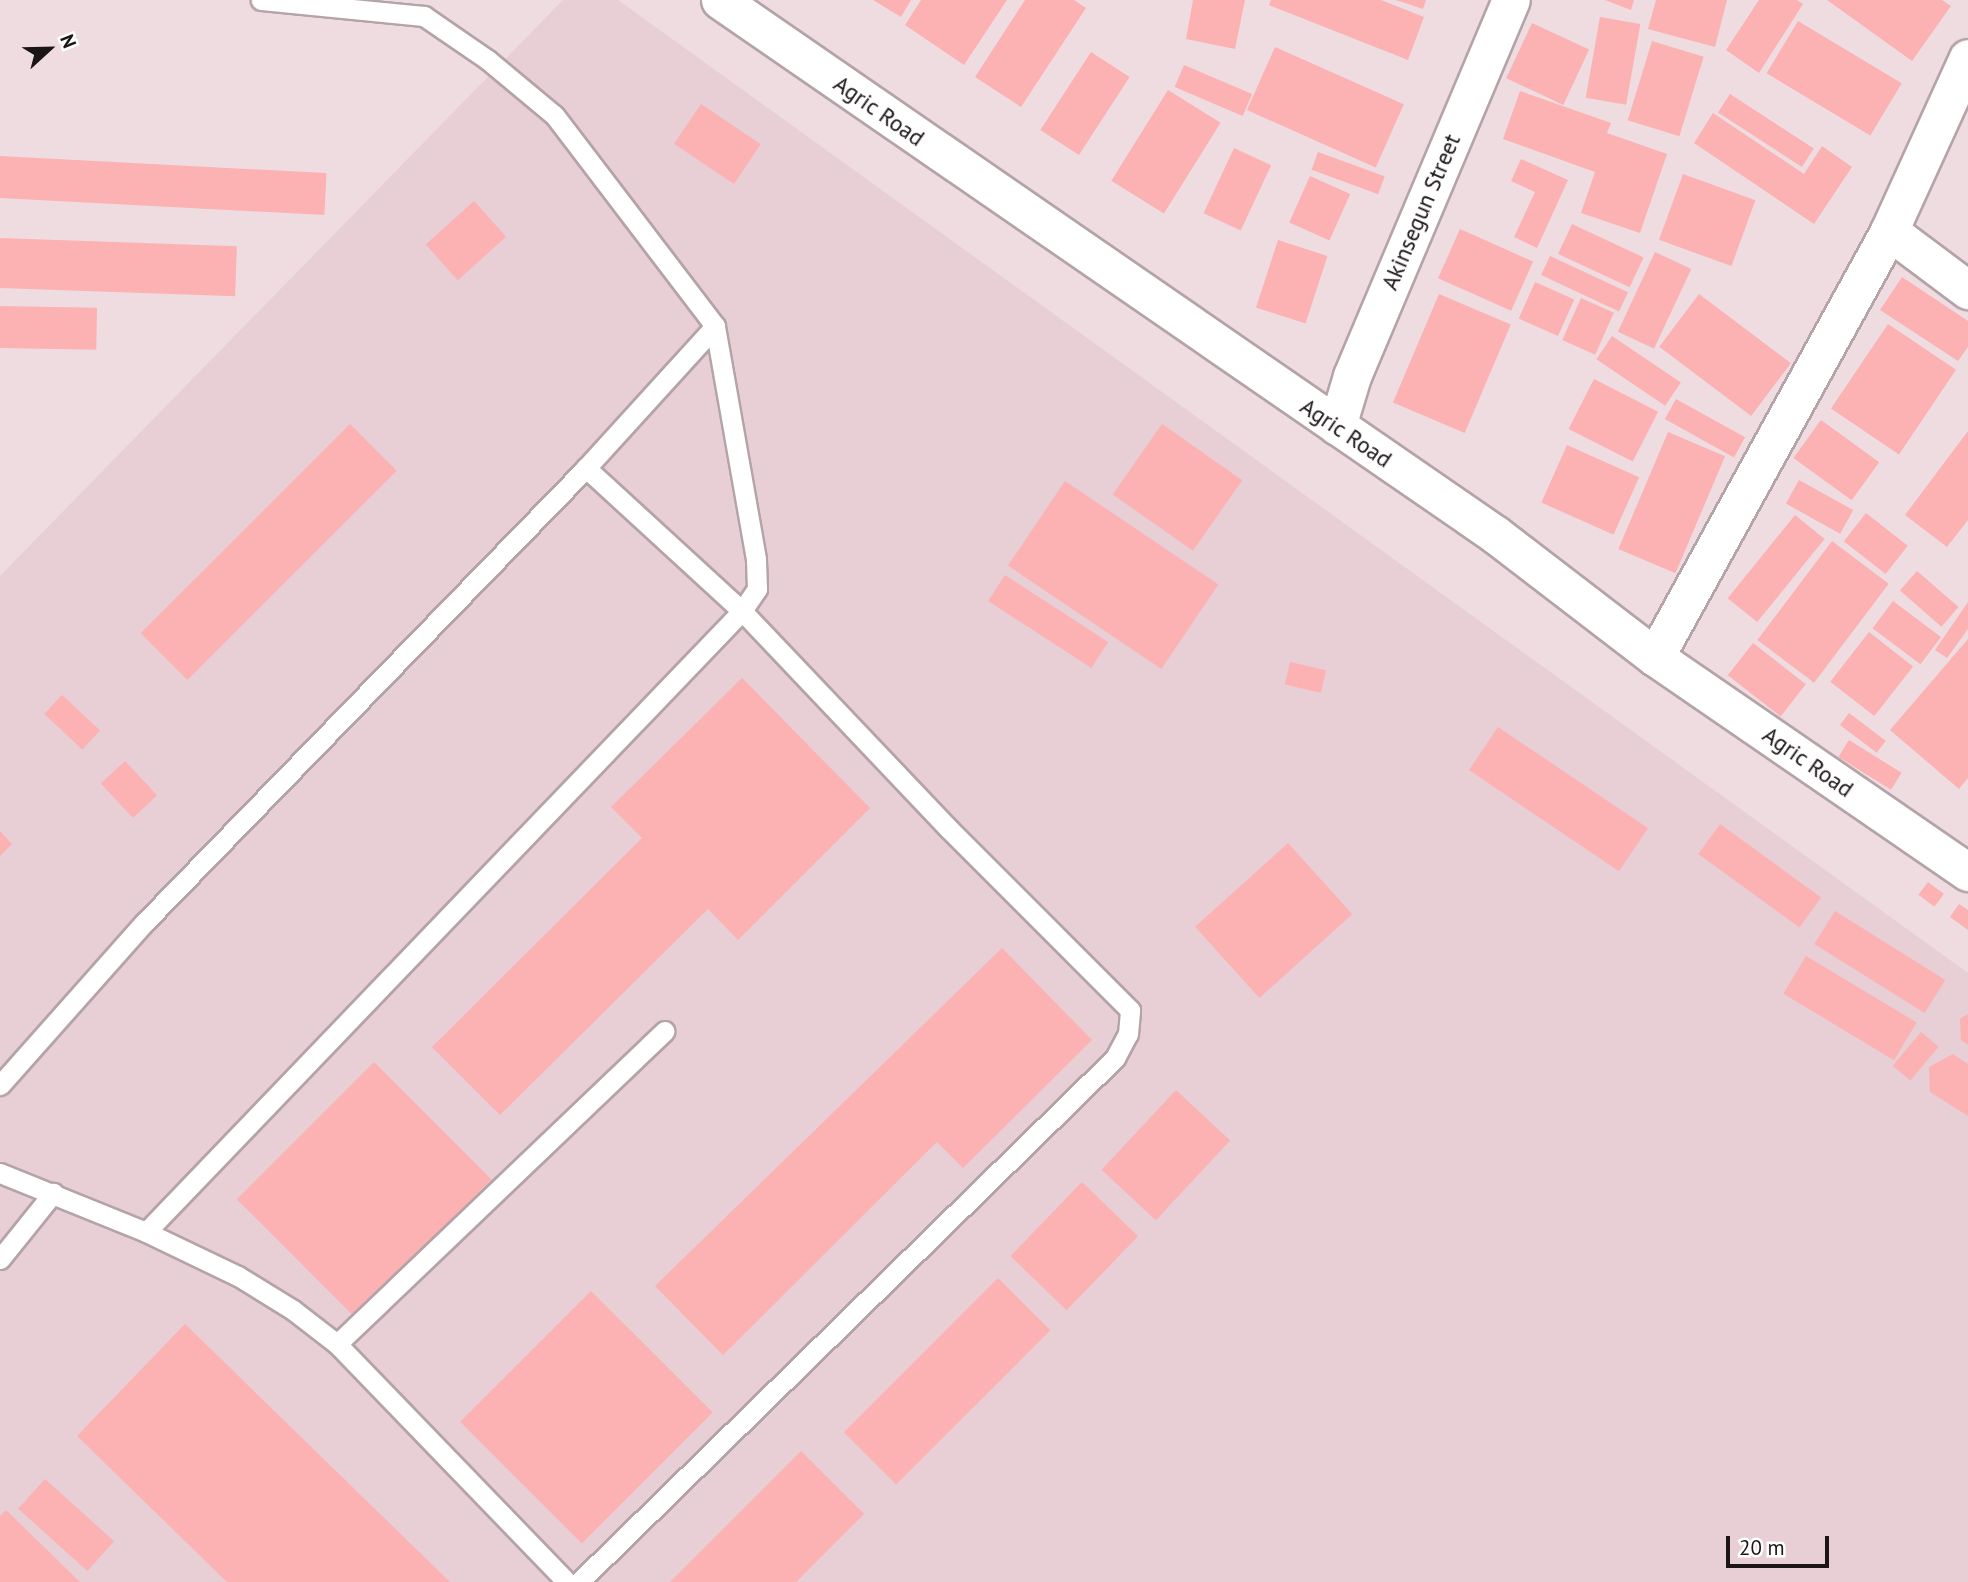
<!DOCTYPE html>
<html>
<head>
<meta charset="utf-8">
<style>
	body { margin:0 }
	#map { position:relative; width:1968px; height:1582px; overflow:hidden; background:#eedce1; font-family:"PT Sans",sans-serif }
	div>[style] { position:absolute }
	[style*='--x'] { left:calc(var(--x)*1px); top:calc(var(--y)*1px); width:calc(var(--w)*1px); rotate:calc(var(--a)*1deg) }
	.built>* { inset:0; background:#e8ced5 }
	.building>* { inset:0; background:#fcb2b2; transform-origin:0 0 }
	.roads { filter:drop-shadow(2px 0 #b4a3a7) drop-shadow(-2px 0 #b4a3a7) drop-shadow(0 2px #b4a3a7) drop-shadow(0 -2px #b4a3a7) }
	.service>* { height:19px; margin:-9.5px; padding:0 9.5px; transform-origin:9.5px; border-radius:9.5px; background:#fff }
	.minor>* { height:37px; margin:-18.5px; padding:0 18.5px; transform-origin:18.5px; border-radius:18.5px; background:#fff }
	span { translate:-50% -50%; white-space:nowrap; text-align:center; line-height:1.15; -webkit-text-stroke:5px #fff; paint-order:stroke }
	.street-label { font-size:23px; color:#1b1516 }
	.north { position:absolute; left:14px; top:14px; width:70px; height:70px; -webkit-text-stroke:5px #fff; paint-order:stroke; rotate:68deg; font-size:19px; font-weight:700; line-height:28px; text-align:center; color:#1b1516 }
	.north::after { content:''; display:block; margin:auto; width:24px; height:32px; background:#1b1516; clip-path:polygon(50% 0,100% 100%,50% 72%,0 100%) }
	.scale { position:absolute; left:1726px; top:1536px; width:103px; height:32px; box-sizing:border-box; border:4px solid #1b1516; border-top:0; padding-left:9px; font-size:21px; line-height:24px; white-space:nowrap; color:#1b1516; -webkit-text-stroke:5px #fff; paint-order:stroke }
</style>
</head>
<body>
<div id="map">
	<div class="built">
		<div style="clip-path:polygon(563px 0,618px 0,1968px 973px,1968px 1582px,0 1582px,0 576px)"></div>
	</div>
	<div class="building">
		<div style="clip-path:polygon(873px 0,911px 0,901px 17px)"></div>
		<div style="clip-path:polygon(921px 0,1007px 0,964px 65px,905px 25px)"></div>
		<div style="clip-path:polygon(1025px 0,1074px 0,1086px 8px,1021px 107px,975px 77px)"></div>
		<div style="clip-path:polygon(1193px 0,1245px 0,1235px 49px,1186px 39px)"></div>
		<div style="clip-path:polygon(1271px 0,1381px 0,1424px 17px,1408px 60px,1269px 5px)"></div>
		<div style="clip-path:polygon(1396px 0,1426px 0,1423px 9px)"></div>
		<div style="clip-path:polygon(1605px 0,1634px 0,1631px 10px)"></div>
		<div style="clip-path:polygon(1656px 0,1727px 0,1715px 47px,1648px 29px)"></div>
		<div style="clip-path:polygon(1759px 0,1797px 0,1803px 4px,1759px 73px,1726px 50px)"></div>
		<div style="clip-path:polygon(1827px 0,1942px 0,1951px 6px,1912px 61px)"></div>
		<div style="left:1600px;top:17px;width:41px;height:82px;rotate:10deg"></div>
		<div style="left:1798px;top:21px;width:121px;height:61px;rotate:31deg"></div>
		<div style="left:1532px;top:23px;width:63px;height:61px;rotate:25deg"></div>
		<div style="left:1652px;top:41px;width:54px;height:83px;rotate:17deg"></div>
		<div style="left:1275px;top:47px;width:141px;height:69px;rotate:24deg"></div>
		<div style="left:1091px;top:52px;width:46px;height:93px;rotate:33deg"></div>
		<div style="left:1184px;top:65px;width:74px;height:24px;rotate:23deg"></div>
		<div style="left:1168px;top:90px;width:62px;height:107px;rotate:32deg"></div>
		<div style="clip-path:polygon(1520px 91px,1611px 123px,1607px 133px,1667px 154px,1640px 233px,1581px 213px,1595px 172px,1503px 139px)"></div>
		<div style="left:1730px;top:94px;width:100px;height:22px;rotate:33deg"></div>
		<div style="left:701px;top:104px;width:72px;height:48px;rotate:34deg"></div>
		<div style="clip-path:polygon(1713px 113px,1804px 174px,1822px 146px,1852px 167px,1814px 224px,1694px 143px)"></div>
		<div style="left:1234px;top:148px;width:41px;height:72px;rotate:25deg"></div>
		<div style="left:1318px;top:152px;width:71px;height:19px;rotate:20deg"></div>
		<div style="left:0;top:156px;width:327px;height:42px;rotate:3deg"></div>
		<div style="clip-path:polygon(1521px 159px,1568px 180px,1537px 248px,1514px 237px,1535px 192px,1511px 181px)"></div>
		<div style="left:1683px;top:174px;width:77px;height:70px;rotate:20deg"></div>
		<div style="left:1310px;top:176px;width:44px;height:51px;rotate:24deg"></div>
		<div style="left:474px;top:201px;width:48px;height:65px;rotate:48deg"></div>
		<div style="left:1572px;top:224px;width:79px;height:33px;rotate:25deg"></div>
		<div style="left:1460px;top:229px;width:80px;height:54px;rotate:24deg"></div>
		<div style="left:0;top:238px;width:237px;height:50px;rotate:2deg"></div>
		<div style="left:1278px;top:240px;width:52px;height:71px;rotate:18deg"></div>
		<div style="left:1655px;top:252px;width:40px;height:88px;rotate:25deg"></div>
		<div style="left:1550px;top:256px;width:86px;height:21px;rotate:25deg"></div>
		<div style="clip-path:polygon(1902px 277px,1968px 321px,1968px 347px,1958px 361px,1880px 310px)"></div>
		<div style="left:1535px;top:282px;width:43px;height:40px;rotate:24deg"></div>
		<div style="left:1439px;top:294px;width:78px;height:118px;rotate:23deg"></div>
		<div style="left:1699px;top:294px;width:115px;height:66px;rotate:37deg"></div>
		<div style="left:1581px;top:298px;width:36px;height:46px;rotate:24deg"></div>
		<div style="left:0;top:306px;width:97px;height:42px;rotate:1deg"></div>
		<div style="left:1888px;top:324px;width:82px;height:102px;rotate:34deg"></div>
		<div style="left:1612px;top:336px;width:83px;height:28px;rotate:34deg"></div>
		<div style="left:1594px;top:379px;width:72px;height:56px;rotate:27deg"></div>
		<div style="left:1676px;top:399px;width:79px;height:23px;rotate:29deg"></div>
		<div style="left:1821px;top:420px;width:72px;height:47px;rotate:36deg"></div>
		<div style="left:350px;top:424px;width:66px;height:296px;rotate:45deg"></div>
		<div style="left:1162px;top:424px;width:98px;height:86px;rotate:35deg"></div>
		<div style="clip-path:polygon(1968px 431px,1968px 520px,1947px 547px,1905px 515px)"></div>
		<div style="left:1668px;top:432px;width:62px;height:127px;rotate:23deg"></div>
		<div style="left:1567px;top:445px;width:79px;height:63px;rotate:24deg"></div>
		<div style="left:1799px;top:480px;width:62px;height:27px;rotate:29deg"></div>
		<div style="left:1065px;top:481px;width:185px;height:102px;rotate:34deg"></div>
		<div style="left:1866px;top:513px;width:53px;height:36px;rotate:38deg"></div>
		<div style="left:1795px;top:515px;width:38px;height:107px;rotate:39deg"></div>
		<div style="left:1832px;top:541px;width:71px;height:124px;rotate:37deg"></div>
		<div style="left:1917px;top:571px;width:55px;height:26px;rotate:41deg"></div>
		<div style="left:1005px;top:575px;width:123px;height:31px;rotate:33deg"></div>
		<div style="left:1893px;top:601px;width:60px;height:34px;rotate:37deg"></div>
		<div style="clip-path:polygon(1968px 602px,1968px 629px,1947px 658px,1935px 650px)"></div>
		<div style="left:1869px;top:632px;width:56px;height:63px;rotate:38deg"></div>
		<div style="clip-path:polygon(1968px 639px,1968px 778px,1959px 789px,1890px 730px)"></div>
		<div style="left:1753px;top:643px;width:67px;height:41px;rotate:38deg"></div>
		<div style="left:1290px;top:662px;width:37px;height:23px;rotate:13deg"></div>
		<div style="clip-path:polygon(742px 678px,870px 808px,738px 940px,708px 909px,500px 1115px,432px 1047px,642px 838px,611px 807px)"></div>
		<div style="left:62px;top:695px;width:52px;height:26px;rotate:43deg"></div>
		<div style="left:1849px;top:713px;width:46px;height:15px;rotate:37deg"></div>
		<div style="left:1498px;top:727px;width:181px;height:52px;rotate:34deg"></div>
		<div style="left:1849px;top:740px;width:62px;height:20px;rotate:32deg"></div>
		<div style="left:125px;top:761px;width:47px;height:33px;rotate:47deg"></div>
		<div style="left:1720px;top:824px;width:125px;height:37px;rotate:36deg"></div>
		<div style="clip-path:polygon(0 831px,12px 844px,0 856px)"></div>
		<div style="left:1288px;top:843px;width:96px;height:125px;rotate:48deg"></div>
		<div style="left:1928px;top:882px;width:20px;height:16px;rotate:37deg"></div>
		<div style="clip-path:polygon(1959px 904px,1968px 910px,1968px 930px,1950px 917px)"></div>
		<div style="left:1835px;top:911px;width:130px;height:39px;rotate:32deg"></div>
		<div style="clip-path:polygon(1002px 948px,1092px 1040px,963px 1168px,937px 1142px,723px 1355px,655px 1286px)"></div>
		<div style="left:1806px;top:956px;width:129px;height:44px;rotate:31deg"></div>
		<div style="clip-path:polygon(1968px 1014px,1968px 1045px,1961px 1040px,1960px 1019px)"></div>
		<div style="left:1921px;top:1032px;width:23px;height:44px;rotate:40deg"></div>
		<div style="clip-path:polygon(1953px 1054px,1968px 1064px,1968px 1116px,1930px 1092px,1929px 1067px)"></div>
		<div style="left:374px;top:1062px;width:166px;height:194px;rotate:45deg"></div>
		<div style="left:1176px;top:1090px;width:74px;height:109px;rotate:43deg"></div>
		<div style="left:1082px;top:1182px;width:78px;height:103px;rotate:44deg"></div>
		<div style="left:998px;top:1278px;width:74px;height:218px;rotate:45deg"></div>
		<div style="left:591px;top:1291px;width:172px;height:185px;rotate:45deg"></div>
		<div style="clip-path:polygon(185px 1324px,450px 1582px,227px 1582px,77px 1436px)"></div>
		<div style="clip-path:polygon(801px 1451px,864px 1514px,796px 1582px,670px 1582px)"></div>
		<div style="left:45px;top:1479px;width:93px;height:40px;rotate:42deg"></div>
		<div style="clip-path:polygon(6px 1510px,80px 1582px,0 1582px,0 1516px)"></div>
	</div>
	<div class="roads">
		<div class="service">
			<div style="--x:0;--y:1085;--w:217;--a:-48.4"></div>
			<div style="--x:144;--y:923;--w:634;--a:-45.83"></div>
			<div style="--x:586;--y:468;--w:192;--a:-47.7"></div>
			<div style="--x:715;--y:326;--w:265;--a:-127.3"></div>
			<div style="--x:554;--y:115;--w:86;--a:-140.2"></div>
			<div style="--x:488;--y:60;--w:78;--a:-145.5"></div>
			<div style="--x:424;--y:16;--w:164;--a:-174.4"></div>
			<div style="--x:0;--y:1173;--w:157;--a:22"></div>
			<div style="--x:146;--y:1232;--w:102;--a:25.6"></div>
			<div style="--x:238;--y:1276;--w:65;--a:31.7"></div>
			<div style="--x:293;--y:1310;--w:56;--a:37.7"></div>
			<div style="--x:337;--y:1344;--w:331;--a:46"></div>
			<div style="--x:146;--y:1232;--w:861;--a:-46.18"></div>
			<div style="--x:742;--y:611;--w:27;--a:-56"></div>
			<div style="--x:757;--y:589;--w:30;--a:-92"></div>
			<div style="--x:756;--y:559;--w:237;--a:-100"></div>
			<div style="--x:0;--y:1259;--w:85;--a:-51.2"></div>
			<div style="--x:337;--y:1344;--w:453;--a:-43.7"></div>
			<div style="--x:579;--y:1582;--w:750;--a:-44.35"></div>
			<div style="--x:1115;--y:1058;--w:27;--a:-62"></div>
			<div style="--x:1128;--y:1034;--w:24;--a:-85"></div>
			<div style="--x:1130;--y:1010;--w:257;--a:-135"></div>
			<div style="--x:948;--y:828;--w:299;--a:-133.5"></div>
			<div style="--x:742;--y:611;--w:212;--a:-137.5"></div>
		</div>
		<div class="minor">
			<div style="--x:720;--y:0;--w:943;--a:34.58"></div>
			<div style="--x:1496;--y:535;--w:200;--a:37.5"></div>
			<div style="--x:1655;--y:657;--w:380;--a:34.5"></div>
			<div style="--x:1889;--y:231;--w:99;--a:36.8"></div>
			<div style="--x:1337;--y:426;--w:52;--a:-73.3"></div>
			<div style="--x:1352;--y:376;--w:408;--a:-67.1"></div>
			<div style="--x:1655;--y:657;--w:486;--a:-61.2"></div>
			<div style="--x:1889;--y:231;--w:190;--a:-65.5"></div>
		</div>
	</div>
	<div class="street-label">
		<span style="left:879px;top:111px;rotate:35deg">Agric Road</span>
		<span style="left:1421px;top:212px;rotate:-67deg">Akinsegun Street</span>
		<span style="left:1346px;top:433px;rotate:34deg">Agric Road</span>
		<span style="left:1808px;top:762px;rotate:35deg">Agric Road</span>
	</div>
	<div class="north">N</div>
	<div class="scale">20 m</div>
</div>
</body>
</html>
